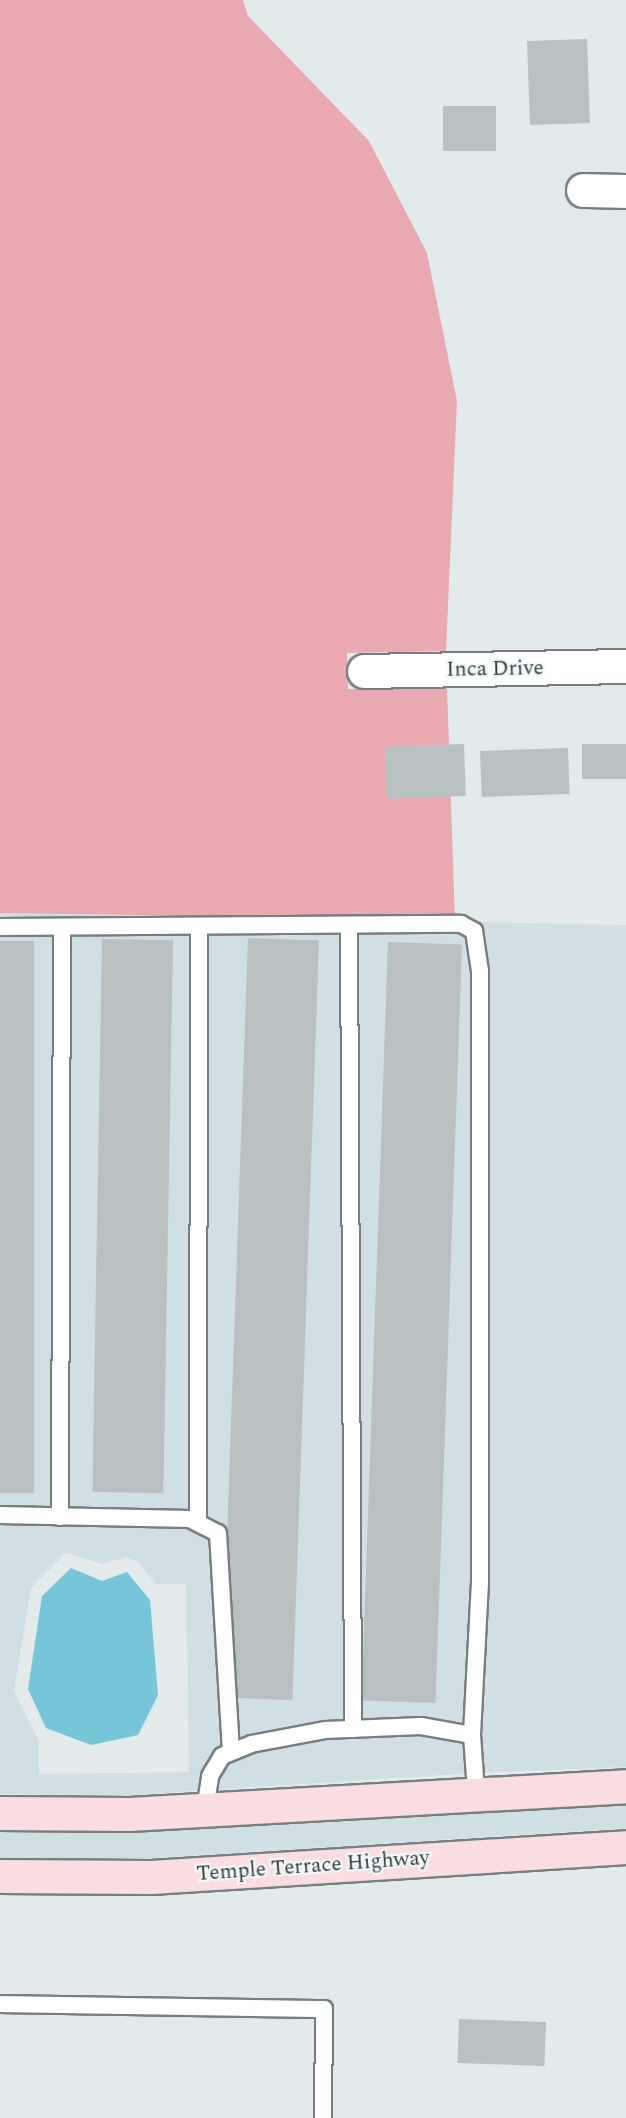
<!DOCTYPE html>
<html>
<head>
<meta charset="utf-8">
<style>
	body { margin:0 }
	#map { position:relative; width:626px; height:2118px; overflow:hidden; background:#e3eaec; font-family:Spectral,serif }
	div>[style] { position:absolute }
	[style*='--x'] { left:calc(var(--x)*1px); top:calc(var(--y)*1px); width:calc(var(--w)*1px); rotate:calc(var(--a)*1deg) }
	.built>* { inset:0; background:#cfdfe3 }
	.green>* { inset:0; background:#e9a9b0 }
	.water>* { inset:0; background:#77c5d9 }
	.building>* { inset:0; background:#b9c0c2; transform-origin:0 0 }
	.roads { filter:drop-shadow(2px 0 #777e7f) drop-shadow(-2px 0 #777e7f) drop-shadow(0 2px #777e7f) drop-shadow(0 -2px #777e7f) }
	.service>* { height:16px; margin:-8px; padding:0 8px; transform-origin:8px; border-radius:8px; background:#fff }
	.minor>* { height:33px; margin:-16.5px; padding:0 16.5px; transform-origin:16.5px; border-radius:16.5px; background:#fff }
	.primary>* { height:33px; margin:-16.5px; padding:0 16.5px; transform-origin:16.5px; border-radius:16.5px; background:#fadde0 }
	span { translate:-50% -50%; white-space:nowrap; text-align:center; line-height:1.15; -webkit-text-stroke:4.5px #f1f8fa; paint-order:stroke }
	.street-label { font-size:21px; color:#353838 }
</style>
</head>
<body>
<div id="map">
	<div class="built">
		<div style="clip-path:polygon(evenodd,0 913px,626px 925px,626px 1767px,476px 1773px,129px 1795px,0 1794px,0 913px,66px 1553px,102px 1564px,127px 1557px,138px 1562px,156px 1584px,186px 1584px,189px 1772px,39px 1774px,39px 1741px,14px 1691px,31px 1588px,66px 1553px)"></div>
		<div style="clip-path:polygon(626px 1804px,626px 1828px,151px 1858px,0 1858px,0 1831px,130px 1832px,477px 1809px)"></div>
	</div>
	<div class="green">
		<div style="clip-path:polygon(0 0,243px 0,248px 16px,369px 141px,427px 253px,457px 401px,446px 651px,347px 653px,348px 689px,447px 687px,455px 920px,0 913px)"></div>
	</div>
	<div class="water">
		<div style="clip-path:polygon(71px 1568px,102px 1581px,127px 1572px,150px 1600px,158px 1695px,138px 1735px,91px 1745px,46px 1728px,28px 1689px,42px 1596px)"></div>
	</div>
	<div class="building">
		<div style="left:587px;top:39px;width:84px;height:60px;rotate:88deg"></div>
		<div style="left:496px;top:106px;width:45px;height:53px;rotate:90deg"></div>
		<div style="left:464px;top:744px;width:52px;height:79px;rotate:88deg"></div>
		<div style="left:626px;top:744px;width:35px;height:44px;rotate:90deg"></div>
		<div style="left:568px;top:748px;width:46px;height:88px;rotate:88deg"></div>
		<div style="left:248px;top:938px;width:71px;height:760px;rotate:2deg"></div>
		<div style="left:102px;top:939px;width:71px;height:553px;rotate:1deg"></div>
		<div style="left:0;top:941px;width:34px;height:552px"></div>
		<div style="left:388px;top:942px;width:74px;height:759px;rotate:2deg"></div>
		<div style="left:459px;top:2019px;width:87px;height:44px;rotate:2deg"></div>
	</div>
	<div class="roads">
		<div class="service">
			<div style="--x:349;--y:925;--w:804;--a:89.71"></div>
			<div style="--x:0;--y:927;--w:461;--a:-0.4"></div>
			<div style="--x:461;--y:924;--w:15;--a:28"></div>
			<div style="--x:474;--y:931;--w:40;--a:81.5"></div>
			<div style="--x:480;--y:971;--w:611;--a:90"></div>
			<div style="--x:480;--y:1582;--w:153;--a:93"></div>
			<div style="--x:0;--y:1515;--w:190;--a:1.2"></div>
			<div style="--x:190;--y:1519;--w:31;--a:27"></div>
			<div style="--x:218;--y:1533;--w:219;--a:86.6"></div>
			<div style="--x:60;--y:1517;--w:590;--a:-89.81"></div>
			<div style="--x:198;--y:1522;--w:596;--a:-89.9"></div>
			<div style="--x:205;--y:1809;--w:33;--a:-81"></div>
			<div style="--x:210;--y:1776;--w:23;--a:-59"></div>
			<div style="--x:222;--y:1756;--w:31;--a:-22"></div>
			<div style="--x:251;--y:1744;--w:75;--a:-10.7"></div>
			<div style="--x:325;--y:1730;--w:96;--a:-2.4"></div>
			<div style="--x:421;--y:1726;--w:52;--a:10"></div>
			<div style="--x:472;--y:1735;--w:56;--a:85.9"></div>
			<div style="--x:0;--y:2004;--w:324;--a:0.9"></div>
			<div style="--x:324;--y:2009;--w:109;--a:90.5"></div>
		</div>
		<div class="minor">
			<div style="--x:583;--y:190;--w:43;--a:1.3"></div>
			<div style="--x:364;--y:671;--w:262;--a:-1.1"></div>
		</div>
		<div class="primary">
			<div style="--x:0;--y:1813;--w:129;--a:0.4"></div>
			<div style="--x:129;--y:1814;--w:498;--a:-3.2"></div>
			<div style="--x:0;--y:1876;--w:151;--a:0.4"></div>
			<div style="--x:151;--y:1877;--w:476;--a:-3.6"></div>
		</div>
	</div>
	<div class="street-label">
		<span style="left:495px;top:669px;rotate:-1deg">Inca Drive</span>
		<span style="left:313px;top:1866px;rotate:-4deg">Temple Terrace Highway</span>
	</div>
</div>
</body>
</html>
